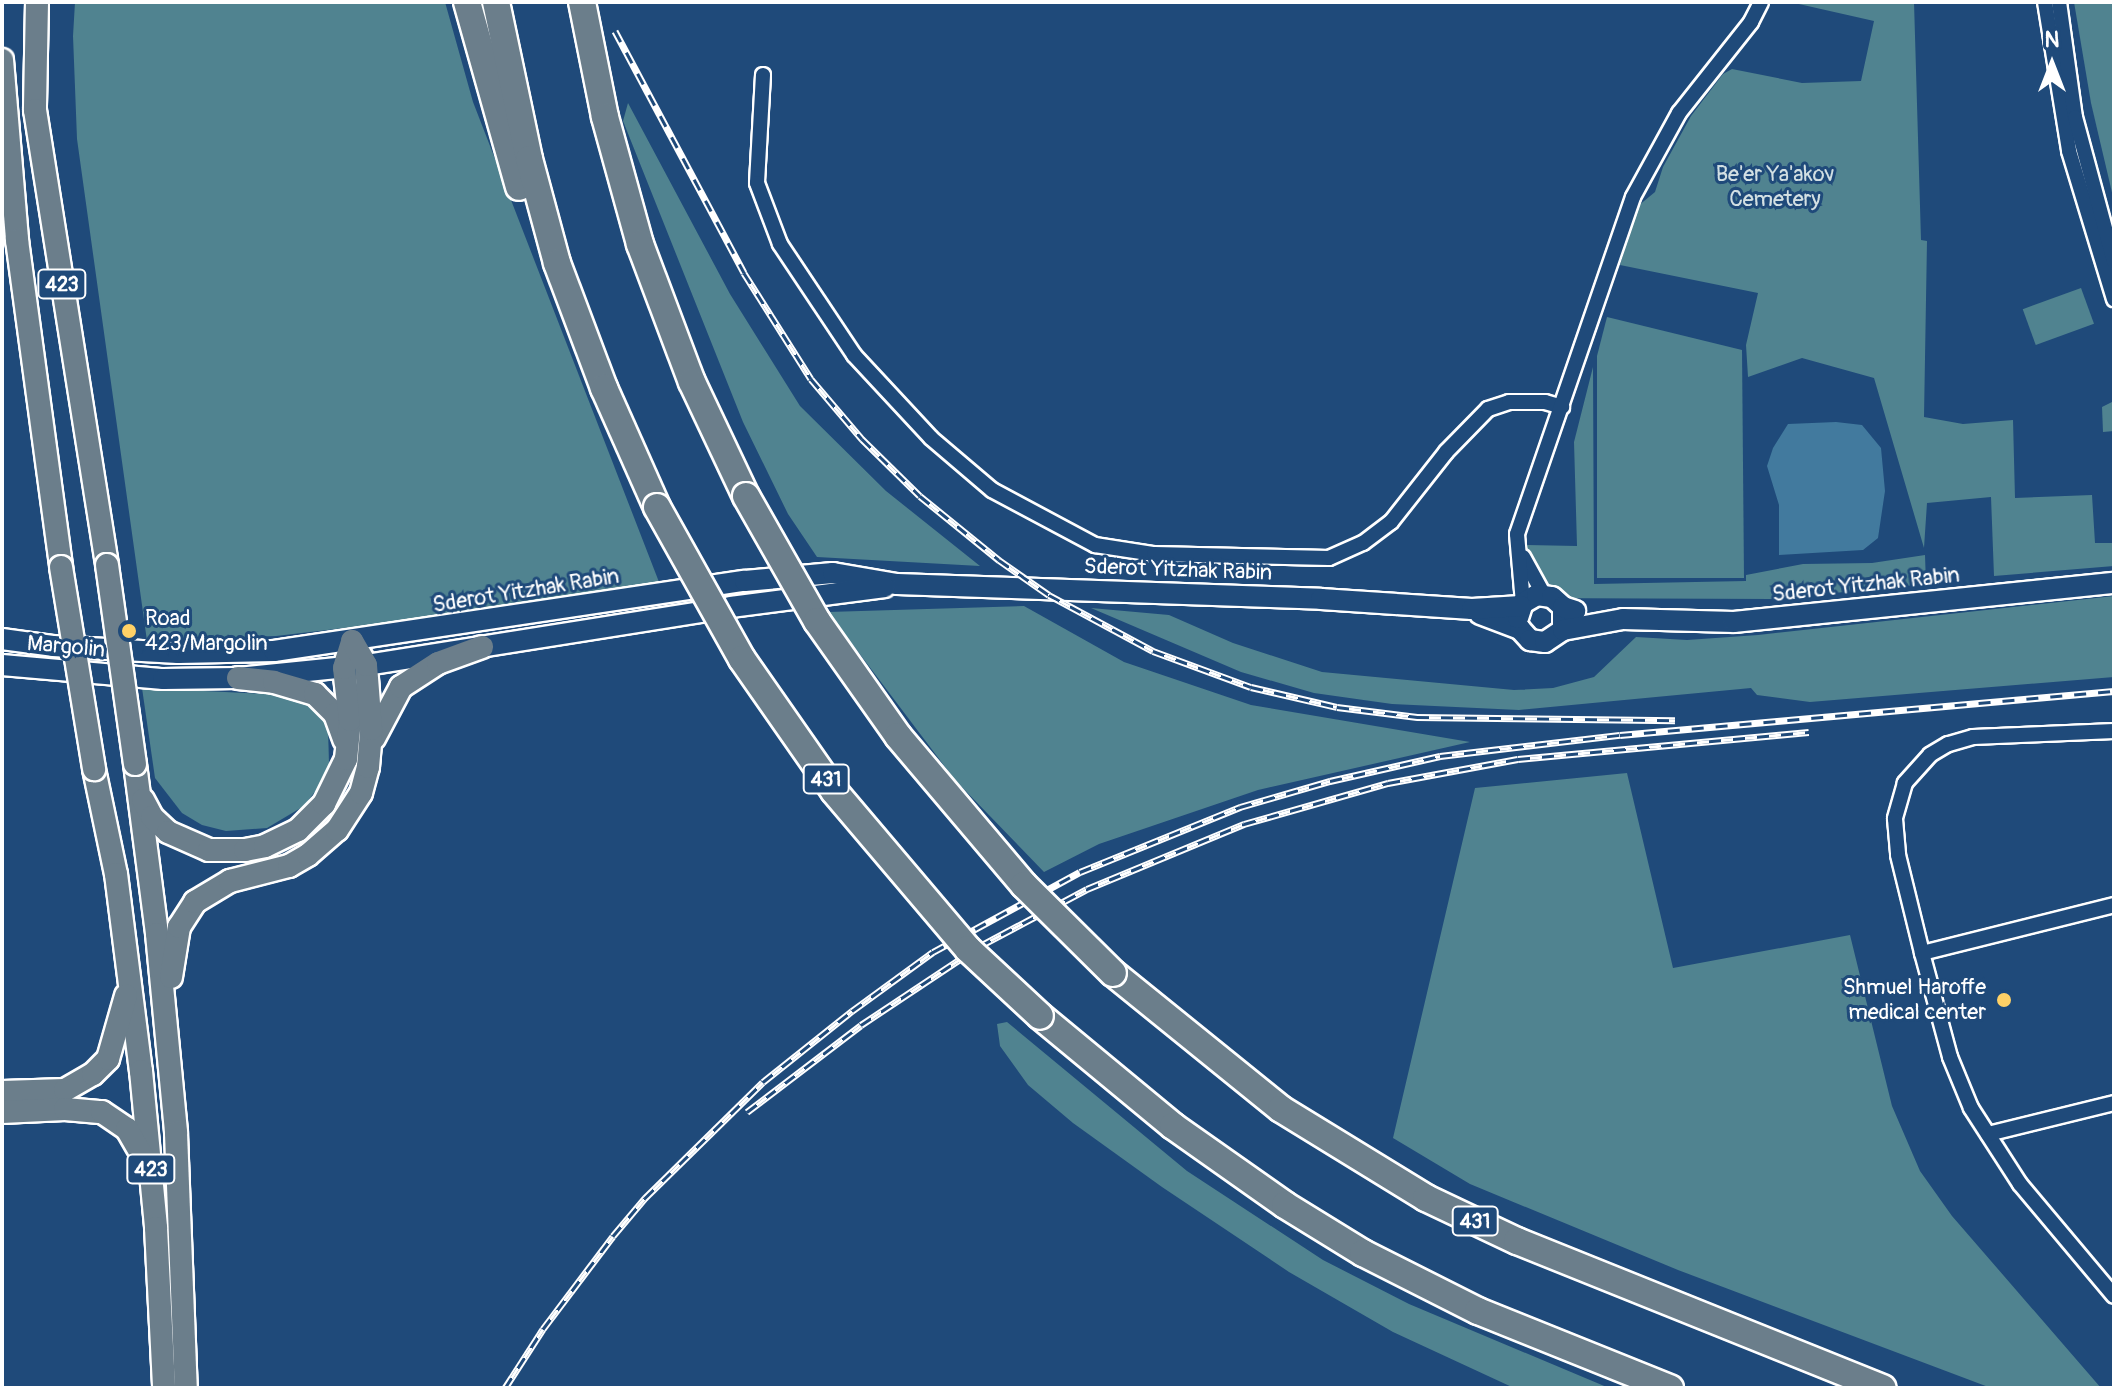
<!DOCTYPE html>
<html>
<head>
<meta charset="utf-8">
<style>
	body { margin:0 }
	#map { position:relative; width:2116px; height:1390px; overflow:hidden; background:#1f4a7a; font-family:Pangolin,sans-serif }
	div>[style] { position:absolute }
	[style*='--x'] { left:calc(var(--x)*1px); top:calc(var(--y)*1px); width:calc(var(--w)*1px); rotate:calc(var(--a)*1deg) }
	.green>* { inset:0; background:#508390; transform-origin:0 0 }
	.water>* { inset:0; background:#427a9e }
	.roads { filter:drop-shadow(2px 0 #fff) drop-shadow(-2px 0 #fff) drop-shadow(0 2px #fff) drop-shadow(0 -2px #fff) }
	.street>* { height:14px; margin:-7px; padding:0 7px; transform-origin:7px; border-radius:7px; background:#1f4a7a }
	.secondary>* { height:20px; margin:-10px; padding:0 10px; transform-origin:10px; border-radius:10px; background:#1f4a7a }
	.primary>* { height:22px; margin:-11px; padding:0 11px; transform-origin:11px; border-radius:11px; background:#6b7e8b }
	.highway>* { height:26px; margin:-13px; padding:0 13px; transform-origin:13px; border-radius:13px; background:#6b7e8b }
	.rail>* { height:7px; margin-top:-3.5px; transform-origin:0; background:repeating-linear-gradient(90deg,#1f4a7a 0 12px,#fff 0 24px); box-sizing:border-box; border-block:2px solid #fff }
	.bridges { filter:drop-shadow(2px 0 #fff) drop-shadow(-2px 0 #fff) drop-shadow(0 2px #fff) drop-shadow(0 -2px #fff) }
	.primary-bridge>* { height:22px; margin:-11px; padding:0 11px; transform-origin:11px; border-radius:11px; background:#6b7e8b }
	.highway-bridge>* { height:26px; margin:-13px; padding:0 13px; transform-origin:13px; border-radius:13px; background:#6b7e8b }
	.dots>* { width:22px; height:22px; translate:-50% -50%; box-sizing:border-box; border:4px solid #1f4a7a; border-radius:50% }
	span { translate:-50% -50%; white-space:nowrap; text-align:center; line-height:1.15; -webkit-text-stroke:6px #1f4a7a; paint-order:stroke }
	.shield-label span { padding:2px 6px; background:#1f4a7a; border:2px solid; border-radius:6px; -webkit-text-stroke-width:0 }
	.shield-label { font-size:20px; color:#fff; font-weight:700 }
	.park-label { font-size:22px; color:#d3e0e3 }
	.street-label { font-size:22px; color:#fff }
	.poi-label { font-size:22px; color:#fff }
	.left { translate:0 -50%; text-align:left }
	.right { translate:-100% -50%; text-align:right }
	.frame { position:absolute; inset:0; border:4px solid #fff; pointer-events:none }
	.north { position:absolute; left:2012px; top:24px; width:80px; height:80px; -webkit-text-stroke:6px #1f4a7a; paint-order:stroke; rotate:0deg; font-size:22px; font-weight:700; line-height:32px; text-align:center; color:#fff }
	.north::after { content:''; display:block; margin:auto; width:28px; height:36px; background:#fff; clip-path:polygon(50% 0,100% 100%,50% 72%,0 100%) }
</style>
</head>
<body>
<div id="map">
	<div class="green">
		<div style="clip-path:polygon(75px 2px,445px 2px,473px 102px,659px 582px,464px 614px,276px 636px,147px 641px,77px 139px,73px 36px)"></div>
		<div style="clip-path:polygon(1790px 2px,1914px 2px,1921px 240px,1927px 241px,1924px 417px,1963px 424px,2013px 420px,2015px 498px,2092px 495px,2095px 543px,2114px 543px,2114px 566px,1994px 576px,1991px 497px,1927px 503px,1924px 548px,1874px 378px,1802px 358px,1748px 377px,1746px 345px,1758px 293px,1620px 265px,1638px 206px,1655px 192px,1663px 167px,1691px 116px,1723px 74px,1732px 69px,1802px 83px,1861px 81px,1874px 21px)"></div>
		<div style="clip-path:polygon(2074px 2px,2114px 2px,2114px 201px,2091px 103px)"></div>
		<div style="clip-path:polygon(628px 103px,730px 294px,800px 406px,886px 491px,980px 566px,817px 557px,788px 514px,743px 422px,623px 121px)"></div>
		<div style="left:2081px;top:288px;width:38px;height:62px;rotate:70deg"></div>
		<div style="clip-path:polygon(1607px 317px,1742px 350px,1744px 578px,1597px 578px,1597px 356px)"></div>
		<div style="clip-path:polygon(1593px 367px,1594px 584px,1746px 581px,1746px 575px,1803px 564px,1872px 563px,1925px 555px,1926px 584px,1773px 599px,1518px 598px,1520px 566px,1527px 545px,1577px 546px,1574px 442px)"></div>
		<div style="clip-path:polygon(2114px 401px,2114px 431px,2103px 432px,2102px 407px)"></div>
		<div style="clip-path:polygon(2114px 596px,2114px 677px,1810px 702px,1757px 695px,1751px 688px,1519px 710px,1392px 704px,1314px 693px,1241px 672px,1091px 608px,1169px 615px,1233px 643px,1322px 672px,1514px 690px,1553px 688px,1594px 677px,1636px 637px,1687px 640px,1758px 635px)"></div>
		<div style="clip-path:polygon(1024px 606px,1124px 662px,1251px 705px,1470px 742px,1258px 790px,1099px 844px,1044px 872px,955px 780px,828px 612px)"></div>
		<div style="clip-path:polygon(142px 688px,269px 694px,308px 705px,321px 714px,328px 727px,329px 764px,320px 785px,304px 806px,267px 828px,226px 831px,202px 825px,182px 813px,155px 778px)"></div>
		<div style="clip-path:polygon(1627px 773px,1673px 968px,1850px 935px,1892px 1106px,1920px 1171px,1952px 1216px,2101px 1388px,1991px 1388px,1678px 1270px,1470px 1184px,1393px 1138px,1475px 788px)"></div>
		<div style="clip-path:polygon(1007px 1022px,1187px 1171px,1323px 1260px,1409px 1304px,1609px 1388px,1514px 1388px,1393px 1332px,1289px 1272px,1162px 1187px,1073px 1123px,1028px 1085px,1000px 1046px,997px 1024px)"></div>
	</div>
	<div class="water">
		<div style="clip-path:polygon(1836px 422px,1862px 425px,1881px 448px,1885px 491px,1878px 538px,1863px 550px,1779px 555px,1779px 505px,1767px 466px,1773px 448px,1788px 424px)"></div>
	</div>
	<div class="roads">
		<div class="street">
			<div style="--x:2045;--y:2;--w:151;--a:80.8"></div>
			<div style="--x:2069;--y:151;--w:155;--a:73.1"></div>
			<div style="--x:2059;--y:2;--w:116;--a:82.1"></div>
			<div style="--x:2075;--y:117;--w:150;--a:74.9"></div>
			<div style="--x:763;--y:75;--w:108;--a:93.2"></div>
			<div style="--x:757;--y:183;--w:65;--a:69.3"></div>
			<div style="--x:780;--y:244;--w:133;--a:56.3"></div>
			<div style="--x:854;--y:355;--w:113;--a:47.1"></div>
			<div style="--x:931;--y:438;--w:80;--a:40.4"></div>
			<div style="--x:992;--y:490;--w:117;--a:28.1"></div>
			<div style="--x:1095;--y:545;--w:60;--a:8.7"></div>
			<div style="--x:1154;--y:554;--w:175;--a:1.3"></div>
			<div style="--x:1329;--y:558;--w:37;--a:-24"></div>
			<div style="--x:1363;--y:543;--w:35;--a:-37"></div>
			<div style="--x:1391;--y:522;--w:89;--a:-51.8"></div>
			<div style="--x:1446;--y:452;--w:60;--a:-45.7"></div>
			<div style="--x:1488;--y:409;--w:22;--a:-18"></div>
			<div style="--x:1509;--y:402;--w:36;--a:0"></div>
			<div style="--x:1545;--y:402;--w:18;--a:16"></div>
			<div style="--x:1523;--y:557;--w:43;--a:61.1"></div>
			<div style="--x:1523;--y:603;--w:69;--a:-95"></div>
			<div style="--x:1517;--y:534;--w:356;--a:-71"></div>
			<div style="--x:1633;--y:197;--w:96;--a:-61.3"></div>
			<div style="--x:1679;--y:113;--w:116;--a:-51.6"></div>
			<div style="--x:1751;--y:22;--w:22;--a:-63"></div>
			<div style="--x:2114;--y:731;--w:141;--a:177.6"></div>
			<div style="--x:1973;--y:737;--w:26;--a:164"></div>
			<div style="--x:1948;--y:744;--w:21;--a:149"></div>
			<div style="--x:1930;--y:755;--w:38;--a:132"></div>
			<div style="--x:1905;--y:783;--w:37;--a:106"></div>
			<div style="--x:1895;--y:819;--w:36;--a:85"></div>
			<div style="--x:1898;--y:855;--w:101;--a:76.2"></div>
			<div style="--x:1922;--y:953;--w:108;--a:74.9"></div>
			<div style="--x:1950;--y:1057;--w:55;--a:67.6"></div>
			<div style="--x:1971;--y:1108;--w:90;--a:57.2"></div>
			<div style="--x:2020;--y:1184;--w:146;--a:50"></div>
			<div style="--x:1922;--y:953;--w:198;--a:-14"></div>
			<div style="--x:1988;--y:1134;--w:130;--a:-13.8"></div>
		</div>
		<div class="secondary">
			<div style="--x:1480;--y:614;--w:43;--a:20.6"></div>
			<div style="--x:1520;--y:629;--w:15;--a:48"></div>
			<div style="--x:1530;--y:640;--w:15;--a:8"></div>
			<div style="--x:1545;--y:642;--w:22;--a:-34"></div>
			<div style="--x:1563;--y:630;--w:23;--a:-90"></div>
			<div style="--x:1518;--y:618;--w:16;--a:-72"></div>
			<div style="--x:1523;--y:603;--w:16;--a:-30"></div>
			<div style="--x:1537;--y:595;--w:15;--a:8"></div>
			<div style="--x:1552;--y:597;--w:15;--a:42"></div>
			<div style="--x:1563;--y:607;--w:13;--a:18"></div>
			<div style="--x:1563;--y:630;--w:61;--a:-10.4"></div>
			<div style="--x:1623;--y:619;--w:111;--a:1.5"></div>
			<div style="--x:1734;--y:622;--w:382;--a:-5.9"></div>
			<div style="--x:2;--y:639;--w:51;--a:7.8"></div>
			<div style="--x:53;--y:646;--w:125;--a:3.2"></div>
			<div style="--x:178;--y:653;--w:96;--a:-1.2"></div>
			<div style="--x:274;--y:651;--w:476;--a:-8.5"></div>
			<div style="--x:745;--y:581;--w:88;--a:-5.2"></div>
			<div style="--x:833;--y:573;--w:65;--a:9.8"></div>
			<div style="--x:897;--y:584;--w:424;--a:2"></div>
			<div style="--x:1321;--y:599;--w:151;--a:3.8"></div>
			<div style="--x:1472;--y:609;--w:49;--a:-3.5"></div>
			<div style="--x:2;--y:665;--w:162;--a:5"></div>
			<div style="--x:163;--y:679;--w:75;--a:-0.8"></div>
			<div style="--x:238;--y:678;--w:129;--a:-5.8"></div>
			<div style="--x:366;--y:665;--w:370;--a:-9"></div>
			<div style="--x:731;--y:607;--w:155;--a:-7.4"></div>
		</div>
		<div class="primary">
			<div style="--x:37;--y:2;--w:108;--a:91.1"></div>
			<div style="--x:35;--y:110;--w:461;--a:81"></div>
			<div style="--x:2;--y:60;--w:181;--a:85.2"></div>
			<div style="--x:17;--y:240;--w:330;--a:82.3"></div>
			<div style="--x:238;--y:678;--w:36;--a:6"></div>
			<div style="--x:274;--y:682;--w:43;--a:16.3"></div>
			<div style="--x:315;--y:694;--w:28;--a:45"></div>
			<div style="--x:335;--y:714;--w:27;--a:70"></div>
			<div style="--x:374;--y:738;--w:58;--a:-62.1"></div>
			<div style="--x:401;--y:687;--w:44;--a:-33"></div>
			<div style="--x:438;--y:663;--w:47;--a:-20"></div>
			<div style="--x:135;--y:764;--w:171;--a:82.6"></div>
			<div style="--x:157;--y:934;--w:200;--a:84.5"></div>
			<div style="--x:176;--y:1133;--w:255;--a:87.8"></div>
			<div style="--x:94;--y:769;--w:107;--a:78.2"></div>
			<div style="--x:116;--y:874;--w:199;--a:82.8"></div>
			<div style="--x:141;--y:1071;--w:158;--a:84.5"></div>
			<div style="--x:156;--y:1228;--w:160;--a:87.1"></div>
			<div style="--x:143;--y:800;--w:19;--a:62"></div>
			<div style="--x:152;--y:817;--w:22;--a:43"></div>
			<div style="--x:168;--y:832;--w:45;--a:23.7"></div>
			<div style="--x:209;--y:850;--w:36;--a:0"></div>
			<div style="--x:245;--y:850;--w:20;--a:-11"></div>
			<div style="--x:265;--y:846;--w:37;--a:-26"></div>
			<div style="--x:298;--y:830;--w:37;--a:-45"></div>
			<div style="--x:324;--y:804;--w:50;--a:-63.9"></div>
			<div style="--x:346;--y:759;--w:39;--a:-84"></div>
			<div style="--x:350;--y:720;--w:52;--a:-96.6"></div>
			<div style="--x:344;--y:668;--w:28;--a:-73"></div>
			<div style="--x:171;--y:977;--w:51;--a:-80.9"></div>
			<div style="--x:179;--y:927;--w:30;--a:-57"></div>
			<div style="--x:195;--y:902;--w:41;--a:-31"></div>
			<div style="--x:230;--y:881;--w:61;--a:-14.3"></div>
			<div style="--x:289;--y:866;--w:22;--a:-30"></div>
			<div style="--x:308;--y:855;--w:38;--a:-41"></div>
			<div style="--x:337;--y:830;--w:44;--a:-57"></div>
			<div style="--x:361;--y:793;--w:27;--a:-75"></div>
			<div style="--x:368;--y:767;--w:38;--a:-85"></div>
			<div style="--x:371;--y:729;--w:64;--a:-94.5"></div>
			<div style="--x:366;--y:665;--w:28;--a:-120"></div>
			<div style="--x:2;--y:1092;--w:63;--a:-1.8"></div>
			<div style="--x:65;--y:1090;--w:32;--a:-30"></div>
			<div style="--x:93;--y:1074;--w:21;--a:-45"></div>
			<div style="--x:108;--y:1059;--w:66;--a:-74.1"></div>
			<div style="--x:2;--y:1112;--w:63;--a:-2.7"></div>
			<div style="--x:65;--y:1109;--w:37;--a:5"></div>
			<div style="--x:102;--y:1112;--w:30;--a:34"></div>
			<div style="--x:127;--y:1129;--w:36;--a:60"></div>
		</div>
		<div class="highway">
			<div style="--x:467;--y:2;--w:192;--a:74.3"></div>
			<div style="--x:496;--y:2;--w:160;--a:78.1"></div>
			<div style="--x:529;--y:159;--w:108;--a:74.9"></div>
			<div style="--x:557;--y:263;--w:134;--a:69.4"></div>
			<div style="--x:604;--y:388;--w:130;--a:66"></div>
			<div style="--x:582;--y:2;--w:117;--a:78.7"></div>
			<div style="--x:605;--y:117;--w:132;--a:74.6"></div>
			<div style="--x:640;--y:244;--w:147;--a:69.4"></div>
			<div style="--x:692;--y:382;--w:126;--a:64.7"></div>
			<div style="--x:1113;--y:973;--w:216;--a:39"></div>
			<div style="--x:1281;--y:1109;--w:170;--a:31.5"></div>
			<div style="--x:1426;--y:1198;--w:101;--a:25.3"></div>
			<div style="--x:1517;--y:1241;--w:394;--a:21.9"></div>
			<div style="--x:1040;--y:1016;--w:173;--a:39.6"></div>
			<div style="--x:1173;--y:1126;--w:137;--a:35.2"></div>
			<div style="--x:1285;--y:1205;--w:92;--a:31.6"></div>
			<div style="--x:1363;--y:1253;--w:129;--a:26.8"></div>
			<div style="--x:1478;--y:1311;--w:207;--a:21.9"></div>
		</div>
	</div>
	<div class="rail">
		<div style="--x:615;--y:31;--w:274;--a:61.9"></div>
		<div style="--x:744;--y:273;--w:125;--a:57.7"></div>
		<div style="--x:811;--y:379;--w:79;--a:49.6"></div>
		<div style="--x:862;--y:439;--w:81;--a:44.5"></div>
		<div style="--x:920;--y:496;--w:102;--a:39"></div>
		<div style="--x:999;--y:560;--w:61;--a:35"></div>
		<div style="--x:1049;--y:595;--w:118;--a:28.3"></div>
		<div style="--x:1153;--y:651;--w:104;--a:20.2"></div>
		<div style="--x:1251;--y:687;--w:88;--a:13.1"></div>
		<div style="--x:1337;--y:707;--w:81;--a:7.1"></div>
		<div style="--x:1417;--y:717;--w:258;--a:0.7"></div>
		<div style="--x:747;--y:1112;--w:143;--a:-37.3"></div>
		<div style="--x:861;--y:1025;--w:143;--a:-33.6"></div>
		<div style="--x:980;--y:946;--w:121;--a:-28"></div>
		<div style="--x:1087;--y:889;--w:170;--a:-22.5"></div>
		<div style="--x:1244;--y:824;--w:150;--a:-15.9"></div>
		<div style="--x:1388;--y:783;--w:132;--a:-10.5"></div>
		<div style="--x:1518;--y:759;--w:292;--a:-5.3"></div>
		<div style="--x:505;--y:1388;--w:70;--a:-57.2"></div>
		<div style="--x:543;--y:1329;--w:116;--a:-53"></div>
		<div style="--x:613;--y:1236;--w:50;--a:-49.9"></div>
		<div style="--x:645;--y:1198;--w:165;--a:-44.5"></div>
		<div style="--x:763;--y:1082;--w:114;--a:-38.6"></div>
		<div style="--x:852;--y:1011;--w:100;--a:-36.1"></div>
		<div style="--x:933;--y:952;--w:167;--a:-28.6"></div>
		<div style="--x:1080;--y:872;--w:173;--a:-22.1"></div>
		<div style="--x:1240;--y:807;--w:94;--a:-16.1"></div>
		<div style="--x:1330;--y:781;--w:113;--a:-12.8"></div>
		<div style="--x:1440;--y:756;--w:181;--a:-6.7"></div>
		<div style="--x:1620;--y:735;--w:496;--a:-5.1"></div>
	</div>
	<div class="bridges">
		<div class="primary-bridge">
			<div style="--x:107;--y:565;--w:201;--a:82"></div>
			<div style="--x:61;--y:567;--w:205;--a:80.7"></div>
		</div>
		<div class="highway-bridge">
			<div style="--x:746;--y:496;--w:144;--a:60.4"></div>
			<div style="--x:817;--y:621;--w:141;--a:54.8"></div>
			<div style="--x:898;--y:736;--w:195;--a:49.8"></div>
			<div style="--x:1024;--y:885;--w:125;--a:44.7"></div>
			<div style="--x:657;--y:507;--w:174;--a:60.8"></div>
			<div style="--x:742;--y:659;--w:161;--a:55.1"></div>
			<div style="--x:834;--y:791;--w:207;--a:49.7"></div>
			<div style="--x:968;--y:949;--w:98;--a:42.9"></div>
		</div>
	</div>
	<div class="dots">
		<div style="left:129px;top:631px;background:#ffd166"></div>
		<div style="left:2004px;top:1000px;background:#ffd166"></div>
	</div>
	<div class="shield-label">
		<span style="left:62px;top:284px">423</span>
		<span style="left:826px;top:779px">431</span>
		<span style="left:151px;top:1169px">423</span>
		<span style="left:1475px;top:1221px">431</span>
	</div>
	<div class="park-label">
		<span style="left:1775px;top:187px">Be'er Ya'akov<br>Cemetery</span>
	</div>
	<div class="street-label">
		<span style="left:1178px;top:570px;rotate:2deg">Sderot Yitzhak Rabin</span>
		<span style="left:1866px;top:585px;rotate:-6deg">Sderot Yitzhak Rabin</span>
		<span style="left:526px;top:591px;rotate:-9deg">Sderot Yitzhak Rabin</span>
		<span style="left:66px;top:647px;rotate:5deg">Margolin</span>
	</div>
	<div class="poi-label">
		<span class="left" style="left:145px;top:631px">Road<br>423/Margolin</span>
		<span class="right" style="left:1986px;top:1000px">Shmuel Haroffe<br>medical center</span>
	</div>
	<div class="frame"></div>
	<div class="north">N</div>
</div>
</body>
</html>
